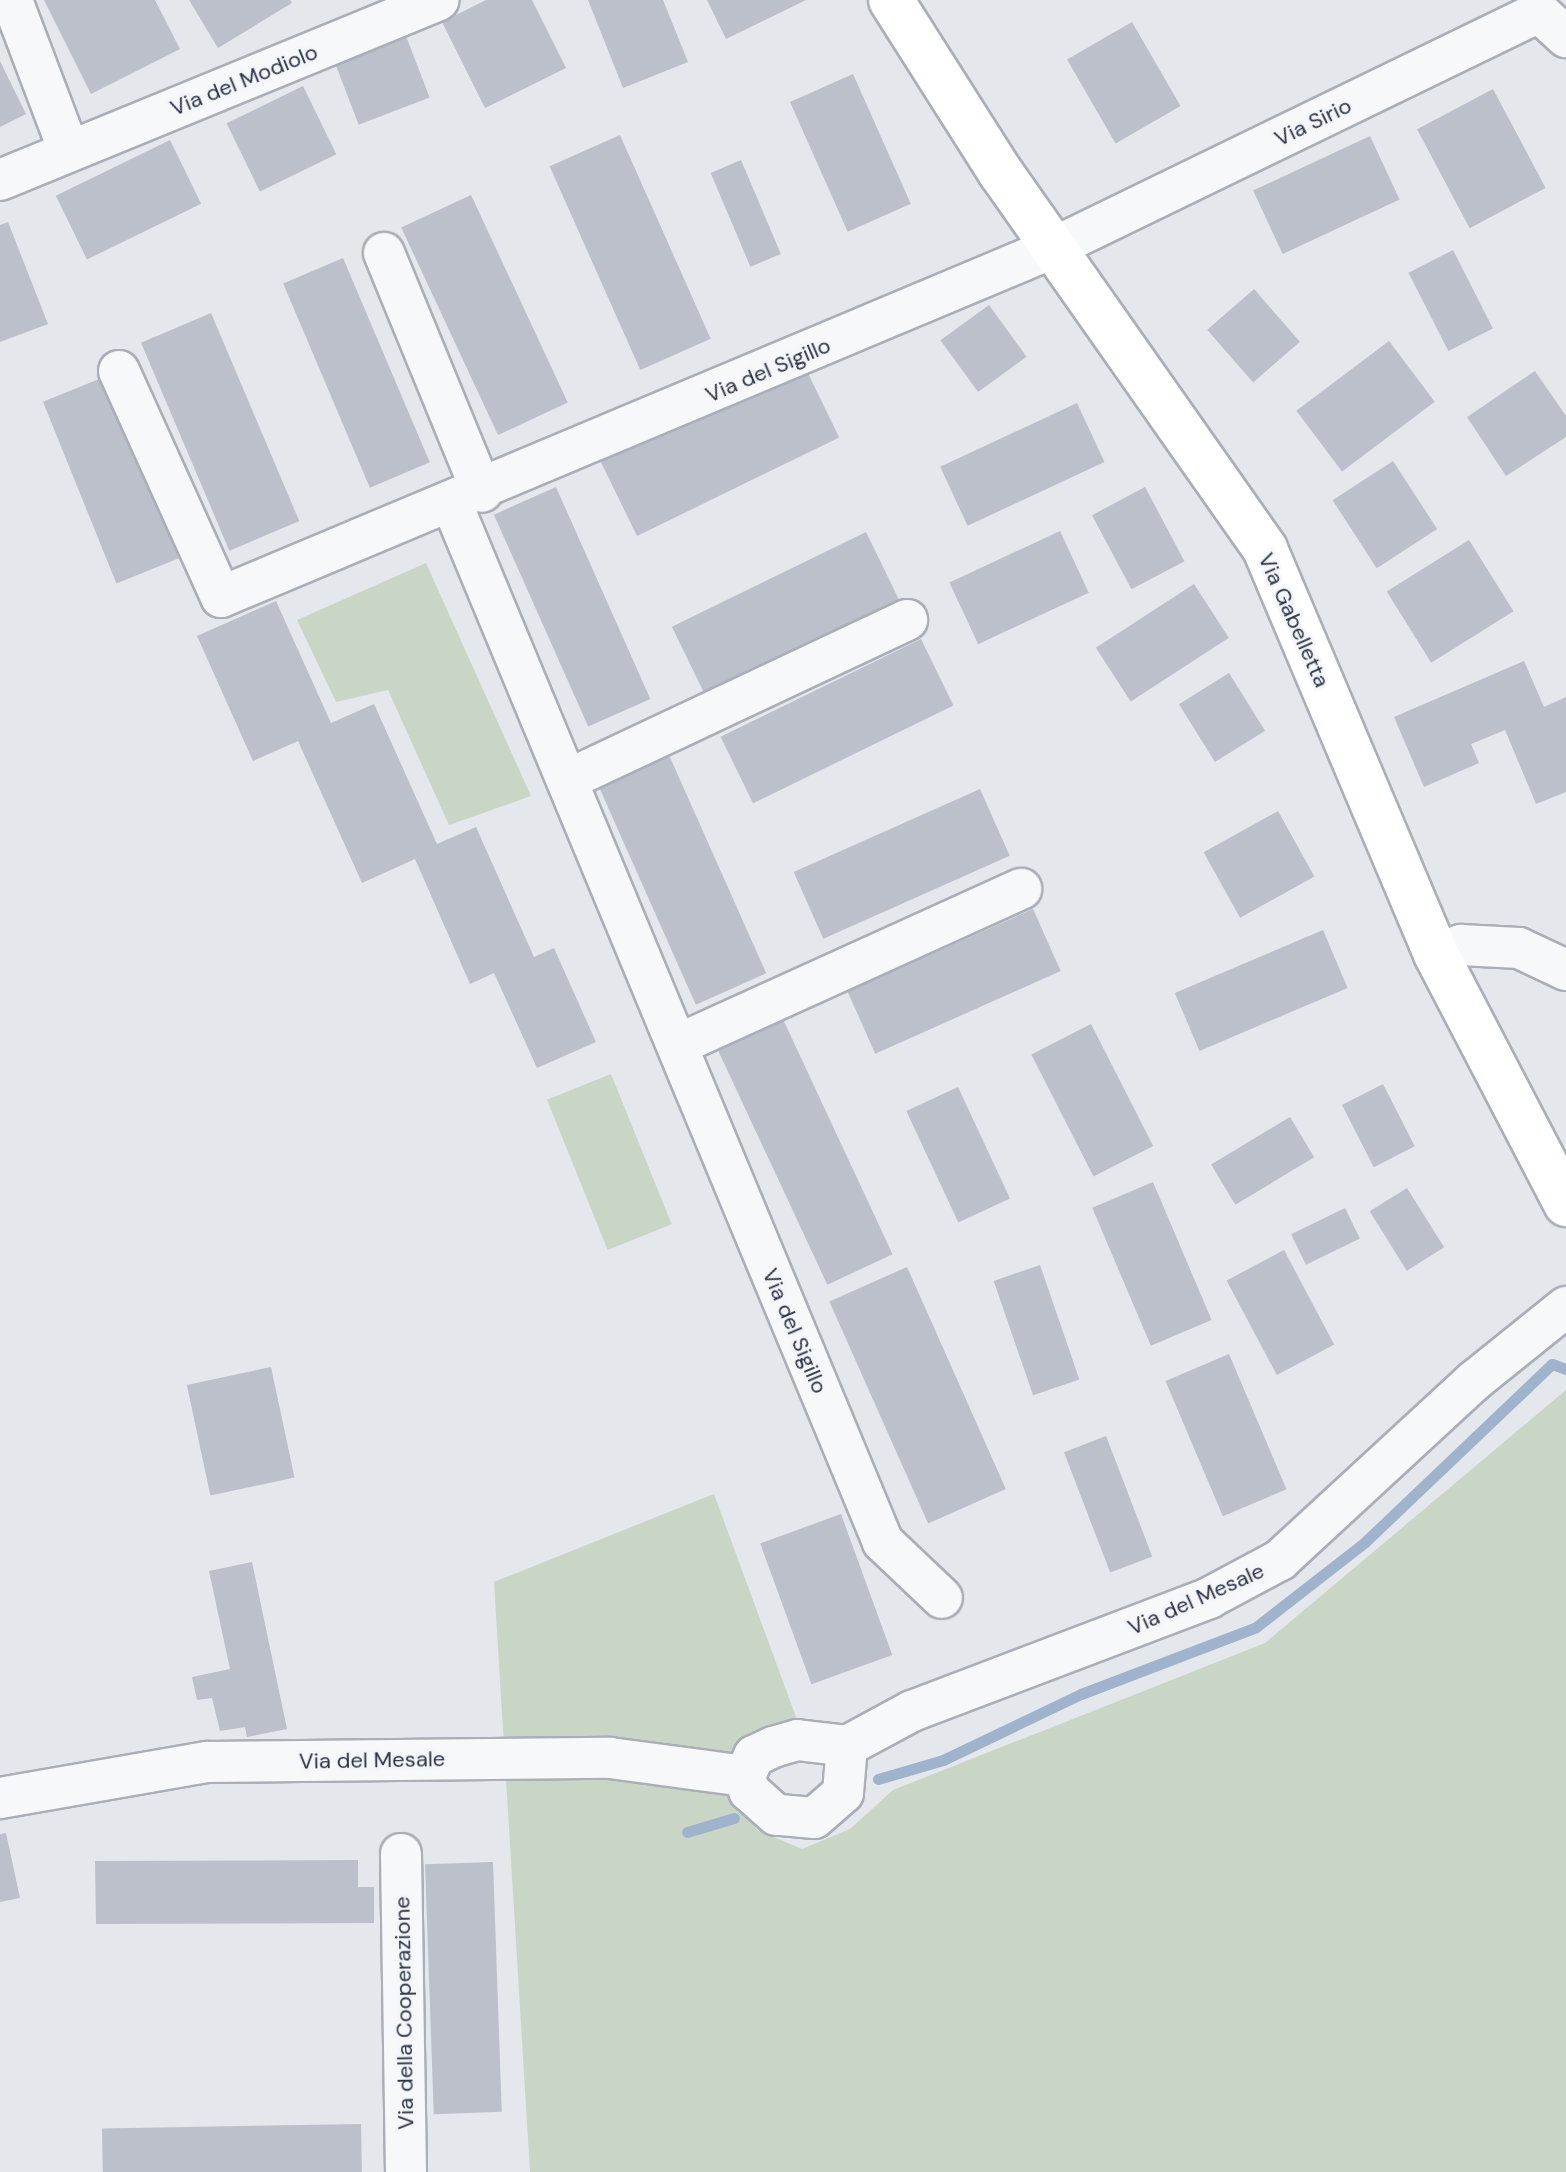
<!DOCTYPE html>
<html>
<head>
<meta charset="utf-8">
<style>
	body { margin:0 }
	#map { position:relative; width:1566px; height:2172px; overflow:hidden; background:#e4e7ec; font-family:"DM Sans",sans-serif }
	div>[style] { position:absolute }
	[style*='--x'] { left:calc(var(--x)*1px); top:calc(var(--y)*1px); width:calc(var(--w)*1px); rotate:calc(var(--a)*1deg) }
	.green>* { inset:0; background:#c9d6c5; transform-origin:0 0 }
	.stream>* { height:11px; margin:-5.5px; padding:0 5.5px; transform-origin:5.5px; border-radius:5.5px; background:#9fb4cc }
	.building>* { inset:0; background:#bbc0ca; transform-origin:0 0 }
	.roads { filter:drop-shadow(2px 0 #a9aeb7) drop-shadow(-2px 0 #a9aeb7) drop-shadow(0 2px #a9aeb7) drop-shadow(0 -2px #a9aeb7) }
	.street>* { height:40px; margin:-20px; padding:0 20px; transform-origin:20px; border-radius:20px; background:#f7f8fa }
	.secondary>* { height:44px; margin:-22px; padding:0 22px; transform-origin:22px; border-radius:22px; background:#fff }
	span { translate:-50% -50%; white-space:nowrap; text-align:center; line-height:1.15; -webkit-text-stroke:6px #f4f6f9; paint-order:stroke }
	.street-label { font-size:22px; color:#2b3445 }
</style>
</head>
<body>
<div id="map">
	<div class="green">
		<div style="clip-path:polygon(426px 563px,531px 796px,449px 825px,388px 690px,336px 702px,297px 620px)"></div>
		<div style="left:611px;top:1074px;width:162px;height:69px;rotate:68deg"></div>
		<div style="clip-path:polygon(1566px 1390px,1566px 2172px,530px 2172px,494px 1582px,714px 1494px,799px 1725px,726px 1791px,757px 1830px,802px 1849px,850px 1829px,893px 1790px,1265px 1643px)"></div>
	</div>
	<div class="stream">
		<div style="--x:878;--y:1779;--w:68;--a:-16.3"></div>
		<div style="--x:943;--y:1760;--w:153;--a:-25.6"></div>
		<div style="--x:1081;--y:1694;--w:187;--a:-20.9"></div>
		<div style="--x:1256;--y:1627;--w:138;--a:-37.9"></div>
		<div style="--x:1365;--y:1542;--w:258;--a:-43.6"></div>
		<div style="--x:1552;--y:1364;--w:15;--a:20"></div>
		<div style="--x:687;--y:1832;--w:49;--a:-16.6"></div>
	</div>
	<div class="building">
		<div style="clip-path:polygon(44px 0,155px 0,180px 49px,91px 94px)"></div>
		<div style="clip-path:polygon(189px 0,290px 0,292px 3px,218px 48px)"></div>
		<div style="clip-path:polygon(486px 0,532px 0,566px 68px,485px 108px,442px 22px)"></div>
		<div style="clip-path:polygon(588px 0,663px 0,688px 62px,623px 88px)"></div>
		<div style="clip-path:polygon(707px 0,806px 0,726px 39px)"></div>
		<div style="left:1132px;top:22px;width:97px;height:75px;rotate:60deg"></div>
		<div style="left:406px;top:36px;width:66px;height:76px;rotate:69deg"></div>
		<div style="clip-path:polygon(0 61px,26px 114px,0 127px)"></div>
		<div style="left:853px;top:74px;width:142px;height:69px;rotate:66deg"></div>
		<div style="left:303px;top:86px;width:76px;height:85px;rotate:64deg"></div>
		<div style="left:1493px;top:89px;width:112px;height:86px;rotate:62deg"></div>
		<div style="left:620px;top:135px;width:223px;height:77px;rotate:66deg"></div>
		<div style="left:1370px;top:136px;width:70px;height:129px;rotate:65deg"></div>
		<div style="left:170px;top:140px;width:71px;height:127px;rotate:64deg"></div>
		<div style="left:741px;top:160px;width:102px;height:33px;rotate:67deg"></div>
		<div style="left:471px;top:195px;width:229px;height:77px;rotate:65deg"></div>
		<div style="clip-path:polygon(8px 222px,48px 324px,0 342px,0 225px)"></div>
		<div style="left:1453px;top:250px;width:88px;height:50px;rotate:63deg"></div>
		<div style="left:343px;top:258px;width:222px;height:65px;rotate:67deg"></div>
		<div style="left:1254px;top:289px;width:70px;height:62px;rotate:49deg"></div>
		<div style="left:989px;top:305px;width:64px;height:60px;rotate:54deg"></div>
		<div style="left:211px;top:313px;width:226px;height:76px;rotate:67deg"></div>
		<div style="left:1389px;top:341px;width:76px;height:116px;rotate:53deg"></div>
		<div style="left:802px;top:361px;width:85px;height:225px;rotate:64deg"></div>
		<div style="left:119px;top:371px;width:196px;height:82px;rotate:68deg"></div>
		<div style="clip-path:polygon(1535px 371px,1566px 416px,1566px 437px,1506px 476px,1467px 417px)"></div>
		<div style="left:1077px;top:403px;width:65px;height:151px;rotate:65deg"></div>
		<div style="left:1393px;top:461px;width:81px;height:72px;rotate:57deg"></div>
		<div style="left:556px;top:487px;width:232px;height:68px;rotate:66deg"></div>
		<div style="left:1145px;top:487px;width:84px;height:60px;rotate:62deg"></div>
		<div style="left:1060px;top:531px;width:68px;height:122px;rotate:65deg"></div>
		<div style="left:866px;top:532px;width:77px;height:216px;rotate:64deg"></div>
		<div style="left:1469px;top:540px;width:84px;height:97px;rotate:58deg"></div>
		<div style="left:1194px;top:584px;width:64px;height:117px;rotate:57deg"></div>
		<div style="clip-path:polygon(276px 601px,331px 723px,374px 704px,437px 844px,476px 827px,534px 957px,554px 948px,596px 1042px,537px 1068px,494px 973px,470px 984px,415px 859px,362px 883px,298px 741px,253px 761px,197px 636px)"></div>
		<div style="left:921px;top:639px;width:74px;height:223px;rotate:64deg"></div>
		<div style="clip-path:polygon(1524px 661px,1544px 707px,1566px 697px,1566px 792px,1536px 804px,1505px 730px,1471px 744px,1479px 763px,1424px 787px,1394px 717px)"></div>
		<div style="left:1229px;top:673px;width:68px;height:59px;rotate:58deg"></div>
		<div style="left:669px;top:755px;width:239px;height:77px;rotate:66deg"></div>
		<div style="left:980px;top:789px;width:73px;height:204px;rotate:66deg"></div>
		<div style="left:1278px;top:811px;width:75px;height:85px;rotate:61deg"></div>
		<div style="left:1033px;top:909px;width:68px;height:203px;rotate:66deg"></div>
		<div style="left:1323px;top:930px;width:63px;height:161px;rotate:67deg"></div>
		<div style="left:781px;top:1015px;width:264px;height:72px;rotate:65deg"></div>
		<div style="left:1091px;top:1024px;width:137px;height:67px;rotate:63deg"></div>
		<div style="left:1383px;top:1084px;width:70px;height:46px;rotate:63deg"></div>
		<div style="left:958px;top:1087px;width:123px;height:57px;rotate:65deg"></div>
		<div style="left:1290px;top:1117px;width:47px;height:92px;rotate:59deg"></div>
		<div style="left:1153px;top:1182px;width:150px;height:66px;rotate:67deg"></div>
		<div style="left:1407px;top:1188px;width:70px;height:44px;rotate:58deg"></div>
		<div style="left:1345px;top:1208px;width:34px;height:60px;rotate:64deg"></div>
		<div style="left:1284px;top:1250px;width:107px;height:65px;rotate:62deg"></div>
		<div style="left:1040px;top:1265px;width:121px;height:49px;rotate:71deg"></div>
		<div style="left:907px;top:1267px;width:243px;height:85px;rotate:66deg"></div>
		<div style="left:1229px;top:1354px;width:147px;height:69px;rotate:67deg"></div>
		<div style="left:271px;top:1367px;width:113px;height:86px;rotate:78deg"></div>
		<div style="left:1106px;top:1436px;width:129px;height:45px;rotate:69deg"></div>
		<div style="left:841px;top:1514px;width:150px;height:86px;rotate:70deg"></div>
		<div style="clip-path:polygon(252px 1562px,287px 1729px,247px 1737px,245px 1727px,220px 1731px,212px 1698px,197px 1700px,192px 1677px,230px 1669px,209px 1571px)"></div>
		<div style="clip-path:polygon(6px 1833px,20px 1898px,0 1902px,0 1834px)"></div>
		<div style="clip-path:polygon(358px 1860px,358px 1887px,374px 1887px,374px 1923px,96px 1924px,95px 1861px)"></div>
		<div style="left:493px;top:1862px;width:250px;height:68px;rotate:88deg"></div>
		<div style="left:361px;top:2124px;width:48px;height:259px;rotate:89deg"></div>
	</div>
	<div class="roads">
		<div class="street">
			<div style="--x:13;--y:3;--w:158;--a:69.3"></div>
			<div style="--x:0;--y:180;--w:474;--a:-22.3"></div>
			<div style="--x:384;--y:253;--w:258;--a:67.7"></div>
			<div style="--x:119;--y:371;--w:248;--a:65.7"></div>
			<div style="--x:221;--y:597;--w:902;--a:-22.76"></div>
			<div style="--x:1053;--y:248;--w:540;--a:-25.9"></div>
			<div style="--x:1539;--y:12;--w:37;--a:43"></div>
			<div style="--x:452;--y:504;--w:1124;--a:67.45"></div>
			<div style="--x:883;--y:1542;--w:81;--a:43.5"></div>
			<div style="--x:567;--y:780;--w:376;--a:-25.2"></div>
			<div style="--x:1436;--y:954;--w:27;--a:-20"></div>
			<div style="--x:1461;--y:945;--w:58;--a:3"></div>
			<div style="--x:1519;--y:948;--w:52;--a:25.1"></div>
			<div style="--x:677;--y:1045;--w:378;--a:-24.4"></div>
			<div style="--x:847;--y:1746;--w:47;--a:94.9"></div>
			<div style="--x:843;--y:1793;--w:38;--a:139"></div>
			<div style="--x:814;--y:1818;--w:38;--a:-175"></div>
			<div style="--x:776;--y:1815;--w:36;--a:-138"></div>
			<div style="--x:749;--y:1791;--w:16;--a:-105"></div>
			<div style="--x:745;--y:1776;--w:22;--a:-66"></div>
			<div style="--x:754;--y:1756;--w:21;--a:-25"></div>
			<div style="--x:773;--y:1747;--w:25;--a:-16"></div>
			<div style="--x:797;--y:1740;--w:50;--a:6.8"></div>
			<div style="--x:847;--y:1746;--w:74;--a:-28.3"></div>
			<div style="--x:912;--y:1711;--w:318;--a:-20.8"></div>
			<div style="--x:1209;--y:1598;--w:81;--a:-28.2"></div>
			<div style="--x:1280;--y:1560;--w:264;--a:-42.7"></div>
			<div style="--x:1474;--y:1381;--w:118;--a:-38.8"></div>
			<div style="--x:0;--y:1798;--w:210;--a:-9.9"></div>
			<div style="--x:207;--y:1762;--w:403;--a:-0.6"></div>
			<div style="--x:610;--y:1758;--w:136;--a:7.6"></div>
			<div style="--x:401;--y:1854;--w:318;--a:89.1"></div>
		</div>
		<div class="secondary">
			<div style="--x:891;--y:0;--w:205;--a:57.6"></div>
			<div style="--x:1001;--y:173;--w:459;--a:54.9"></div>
			<div style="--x:1265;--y:549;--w:440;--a:67.1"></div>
			<div style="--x:1436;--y:954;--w:282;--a:62.5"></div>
		</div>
	</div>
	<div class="street-label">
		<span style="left:244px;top:80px;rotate:-22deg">Via del Modiolo</span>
		<span style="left:1313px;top:122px;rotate:-26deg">Via Sirio</span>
		<span style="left:768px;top:370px;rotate:-23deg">Via del Sigillo</span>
		<span style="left:1294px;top:620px;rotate:66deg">Via Gabelletta</span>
		<span style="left:795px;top:1331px;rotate:67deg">Via del Sigillo</span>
		<span style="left:1196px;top:1599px;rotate:-24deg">Via del Mesale</span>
		<span style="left:372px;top:1760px;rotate:-1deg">Via del Mesale</span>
		<span style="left:404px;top:2013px;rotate:-91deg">Via della Cooperazione</span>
	</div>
</div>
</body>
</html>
